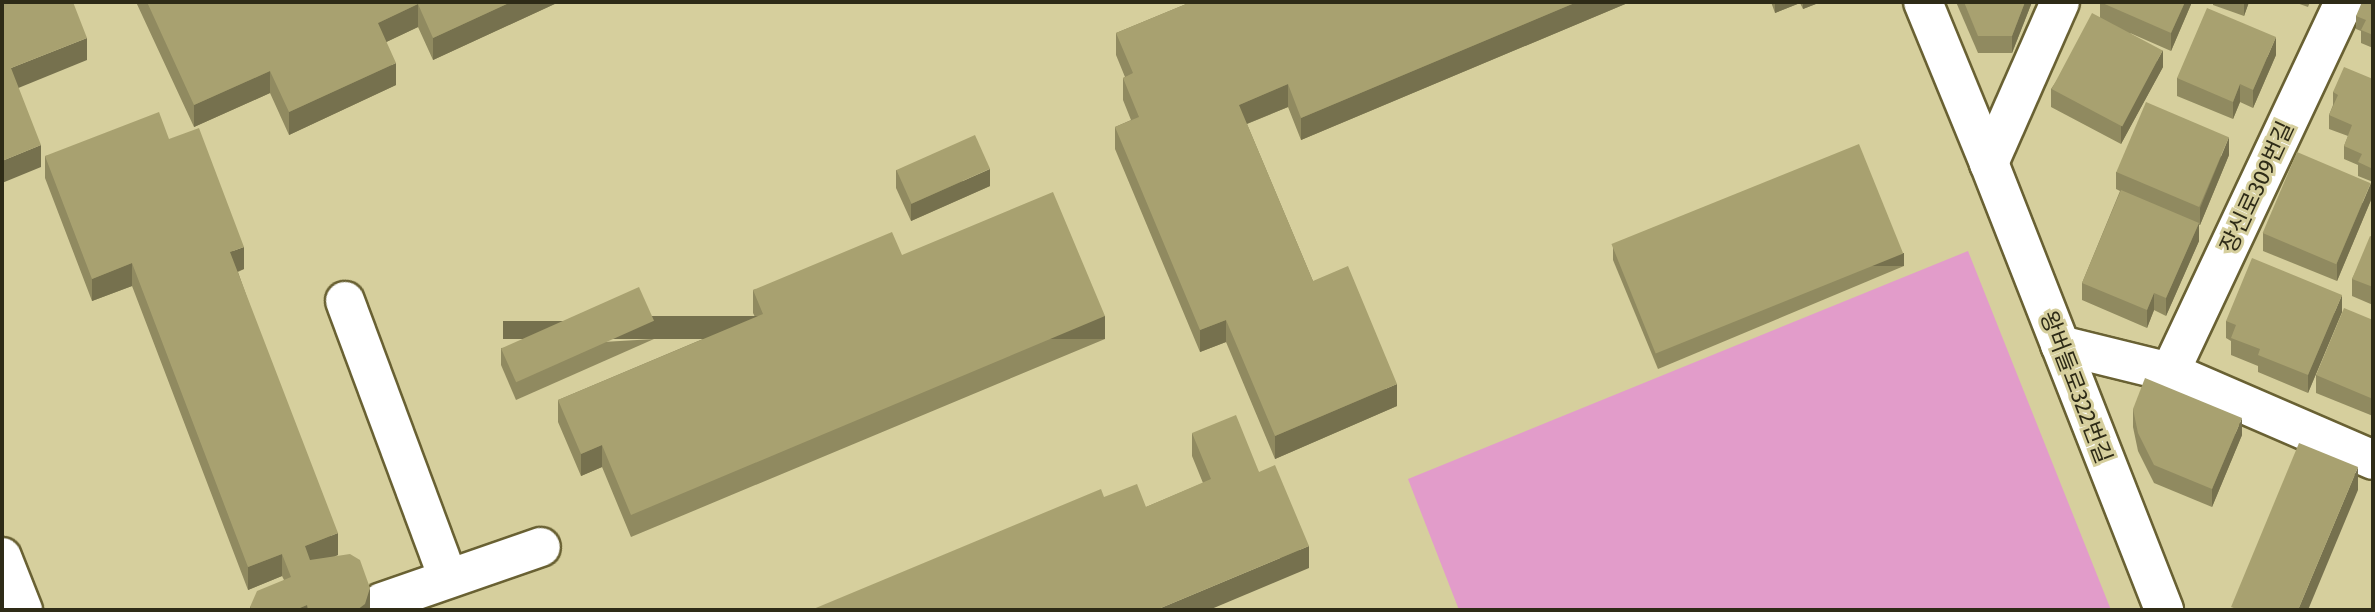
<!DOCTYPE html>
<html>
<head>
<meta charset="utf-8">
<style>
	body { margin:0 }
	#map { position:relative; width:2375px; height:612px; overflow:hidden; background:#d6cf9d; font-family:"Fira Sans","Noto Sans KR",sans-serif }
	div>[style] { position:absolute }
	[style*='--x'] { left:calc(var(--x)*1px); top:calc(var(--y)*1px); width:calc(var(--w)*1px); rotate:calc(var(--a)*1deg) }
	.green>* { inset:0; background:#e29cca }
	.roads { filter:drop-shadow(2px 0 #696133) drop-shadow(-2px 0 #696133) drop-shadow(0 2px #696133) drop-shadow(0 -2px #696133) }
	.minor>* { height:38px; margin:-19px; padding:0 19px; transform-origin:19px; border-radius:19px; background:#fff }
	.wall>* { inset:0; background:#908a60 }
	.shaded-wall>* { inset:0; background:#76714e; transform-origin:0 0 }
	.building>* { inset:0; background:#a8a170; transform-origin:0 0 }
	span { translate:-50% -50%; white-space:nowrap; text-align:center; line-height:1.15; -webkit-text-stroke:6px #d6cf9d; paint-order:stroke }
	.street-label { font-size:23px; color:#2e2b17 }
	.frame { position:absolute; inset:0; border:4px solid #2e2b17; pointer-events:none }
</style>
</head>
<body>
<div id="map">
	<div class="green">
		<div style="clip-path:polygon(1968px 251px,2111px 610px,1459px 610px,1408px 479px)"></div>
	</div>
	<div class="roads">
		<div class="minor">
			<div style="--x:1923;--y:2;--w:174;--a:67.7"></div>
			<div style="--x:1989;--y:163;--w:480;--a:68.6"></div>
			<div style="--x:1989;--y:163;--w:176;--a:-66.2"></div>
			<div style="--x:345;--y:301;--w:296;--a:69.6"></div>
			<div style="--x:2060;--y:345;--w:113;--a:13.8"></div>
			<div style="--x:2170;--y:372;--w:221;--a:23.4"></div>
			<div style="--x:2170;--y:372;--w:409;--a:-64.8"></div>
			<div style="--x:2;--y:557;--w:57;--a:68.4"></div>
			<div style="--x:382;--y:602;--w:168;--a:-19.1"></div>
		</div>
	</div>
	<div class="wall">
		<div style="clip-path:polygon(136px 2px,559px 2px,433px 60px,418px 27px,386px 42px,396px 85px,289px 135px,270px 93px,194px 127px)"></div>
		<div style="clip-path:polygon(1191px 2px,1630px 2px,1301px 140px,1288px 107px,1247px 124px,1313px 281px,1397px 406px,1275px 459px,1226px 342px,1200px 352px,1115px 149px,1115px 127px,1131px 120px,1123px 100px,1123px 78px,1125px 77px,1116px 55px,1116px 33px)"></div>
		<div style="clip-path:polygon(1771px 2px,1821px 2px,1803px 9px,1800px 3px,1775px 13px)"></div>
		<div style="clip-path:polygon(1956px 2px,2032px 2px,2012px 53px,1978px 53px)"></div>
		<div style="clip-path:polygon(2100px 2px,2192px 2px,2171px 51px,2130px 33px,2163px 67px,2121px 144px,2051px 107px,2051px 89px,2100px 17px)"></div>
		<div style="clip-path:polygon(2213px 2px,2249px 2px,2244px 16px,2213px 5px)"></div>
		<div style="clip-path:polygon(2294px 2px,2310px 2px,2308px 7px)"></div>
		<div style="clip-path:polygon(2373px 2px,2373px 48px,2361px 43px,2361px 31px,2356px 29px,2356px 16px)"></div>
		<div style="clip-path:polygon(2276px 55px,2253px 108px,2240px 102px,2233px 119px,2177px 96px,2177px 78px)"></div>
		<div style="clip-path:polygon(2373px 79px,2373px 182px,2358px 176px,2358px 165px,2344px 159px,2344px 146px,2348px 136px,2329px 129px,2329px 115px,2333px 105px,2333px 92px)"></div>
		<div style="clip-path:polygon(169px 139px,244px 269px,238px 272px,338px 555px,335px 556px,370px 610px,250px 610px,250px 607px,284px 580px,282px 576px,248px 590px,132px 286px,92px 301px,45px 178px,45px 156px)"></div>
		<div style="clip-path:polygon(2229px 155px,2200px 225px,2199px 225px,2199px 241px,2166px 316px,2154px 310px,2147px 328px,2082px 300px,2082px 283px,2120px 191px,2116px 189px,2116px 172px)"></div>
		<div style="clip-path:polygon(896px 170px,990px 186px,911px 221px,896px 188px)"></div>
		<div style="clip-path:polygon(2371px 200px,2337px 281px,2263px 251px,2263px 233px)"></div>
		<div style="clip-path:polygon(2373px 237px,2373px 305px,2352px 296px,2352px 279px)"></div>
		<div style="clip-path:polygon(1613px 247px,1904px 266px,1658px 369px,1613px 260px)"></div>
		<div style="clip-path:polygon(902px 255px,1105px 339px,631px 537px,602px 467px,581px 476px,558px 422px,558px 400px,755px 317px,753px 313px,753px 290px)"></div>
		<div style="clip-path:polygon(2342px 312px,2308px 393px,2258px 372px,2258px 366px,2231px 355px,2231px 341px,2226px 338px,2226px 321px)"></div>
		<div style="clip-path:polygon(2373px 320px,2373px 416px,2316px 393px,2316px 375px)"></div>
		<div style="clip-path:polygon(654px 339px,516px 400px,501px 365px,501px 348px)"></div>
		<div style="clip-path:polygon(2133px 409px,2242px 435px,2212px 507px,2154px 483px,2138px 451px,2133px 427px)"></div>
		<div style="clip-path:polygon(1192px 433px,1259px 472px,1309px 568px,1104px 497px,1146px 507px,1203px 483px,1192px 456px)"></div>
	</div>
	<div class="shaded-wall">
		<div style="clip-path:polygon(511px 2px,559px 2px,433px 60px,433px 38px)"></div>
		<div style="clip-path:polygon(1577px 2px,1630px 2px,1301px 140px,1301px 118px)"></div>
		<div style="clip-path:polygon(1775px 2px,1800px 2px,1800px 3px,1775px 13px)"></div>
		<div style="clip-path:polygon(1803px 2px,1821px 2px,1803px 9px)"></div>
		<div style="clip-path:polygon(2025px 2px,2032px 2px,2012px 53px,2012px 36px)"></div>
		<div style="clip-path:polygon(2185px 2px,2192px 2px,2171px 51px,2171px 33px)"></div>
		<div style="clip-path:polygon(2244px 2px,2249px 2px,2244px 16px)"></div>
		<div style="clip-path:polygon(418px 4px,418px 27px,378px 46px,378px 23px)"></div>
		<div style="clip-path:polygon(2276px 37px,2276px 55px,2253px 108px,2253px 90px)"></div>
		<div style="clip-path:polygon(87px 38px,87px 60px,11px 91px,11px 68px)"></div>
		<div style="clip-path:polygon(2163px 50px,2163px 67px,2121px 144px,2121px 126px)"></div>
		<div style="clip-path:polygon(396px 63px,396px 85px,289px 135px,289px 112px)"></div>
		<div style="clip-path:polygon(270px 71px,270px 93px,194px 127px,194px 105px)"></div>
		<div style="clip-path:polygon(1288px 84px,1288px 107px,1239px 127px,1239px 105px)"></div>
		<div style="clip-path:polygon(2240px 84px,2240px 102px,2233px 119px,2233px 102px)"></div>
		<div style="clip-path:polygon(2229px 137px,2229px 155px,2200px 225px,2200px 208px)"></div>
		<div style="clip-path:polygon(41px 145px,41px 167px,2px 183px,2px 161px)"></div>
		<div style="clip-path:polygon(990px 169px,990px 186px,911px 221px,911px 204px)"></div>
		<div style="clip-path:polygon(2371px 183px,2371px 200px,2337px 281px,2337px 263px)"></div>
		<div style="left:4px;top:195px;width:22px;height:2px;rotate:90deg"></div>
		<div style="clip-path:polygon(2199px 223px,2199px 241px,2166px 316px,2166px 298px)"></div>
		<div style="clip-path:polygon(244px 247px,244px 269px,230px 274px,230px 252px)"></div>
		<div style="left:1904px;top:253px;width:13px;height:267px;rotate:90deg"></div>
		<div style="clip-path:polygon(132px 263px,132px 286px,92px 301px,92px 279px)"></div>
		<div style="clip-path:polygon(2154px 293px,2154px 310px,2147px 328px,2147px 310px)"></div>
		<div style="clip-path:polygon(2342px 295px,2342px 312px,2308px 393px,2308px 375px)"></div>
		<div style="left:1105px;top:316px;width:23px;height:514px;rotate:90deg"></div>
		<div style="clip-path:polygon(1226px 320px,1226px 342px,1200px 352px,1200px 330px)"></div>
		<div style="left:654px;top:321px;width:18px;height:151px;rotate:90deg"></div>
		<div style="clip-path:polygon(1397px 384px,1397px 406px,1275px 459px,1275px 436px)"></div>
		<div style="clip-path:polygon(2242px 418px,2242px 435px,2212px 507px,2212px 489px)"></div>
		<div style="clip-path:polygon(602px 445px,602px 467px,581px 476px,581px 454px)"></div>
		<div style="clip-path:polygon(2358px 467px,2358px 490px,2308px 610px,2298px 610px)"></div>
		<div style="clip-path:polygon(338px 533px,338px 555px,305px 568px,305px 546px)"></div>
		<div style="clip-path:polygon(1309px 546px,1309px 568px,1209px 610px,1156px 610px)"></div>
		<div style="clip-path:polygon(282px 554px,282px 576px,248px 590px,248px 567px)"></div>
		<div style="clip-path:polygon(370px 588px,370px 610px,357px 610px)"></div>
		<div style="clip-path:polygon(307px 605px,307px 610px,295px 610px)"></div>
	</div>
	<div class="building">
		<div style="clip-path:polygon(2px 2px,73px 2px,87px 38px,11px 68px,41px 145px,2px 161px)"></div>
		<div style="clip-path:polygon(147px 2px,511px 2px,433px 38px,418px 4px,378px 23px,396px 63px,289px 112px,270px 71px,194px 105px)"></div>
		<div style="clip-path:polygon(1191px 2px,1577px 2px,1301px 118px,1288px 84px,1239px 105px,1313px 281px,1348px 266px,1397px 384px,1275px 436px,1226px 320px,1200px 330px,1115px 127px,1139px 117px,1123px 78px,1133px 73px,1116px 33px)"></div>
		<div style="clip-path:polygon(1964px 2px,2025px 2px,2012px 36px,1978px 36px)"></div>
		<div style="clip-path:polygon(2100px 2px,2185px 2px,2171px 33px)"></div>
		<div style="clip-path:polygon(2362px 2px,2373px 2px,2373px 35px,2361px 30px,2366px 20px,2356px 16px)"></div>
		<div style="clip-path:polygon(2207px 8px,2276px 37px,2253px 90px,2240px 84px,2233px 102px,2177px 78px)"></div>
		<div style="left:2092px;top:13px;width:80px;height:86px;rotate:28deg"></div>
		<div style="clip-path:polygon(2344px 67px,2373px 79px,2373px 169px,2358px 162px,2362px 154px,2344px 146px,2352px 125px,2329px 115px,2338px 95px,2333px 92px)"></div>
		<div style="left:2146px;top:102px;width:90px;height:76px;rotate:23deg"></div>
		<div style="clip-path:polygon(159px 112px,169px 139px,199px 128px,244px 247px,230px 252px,338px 533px,305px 546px,310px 560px,350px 554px,360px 560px,370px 588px,365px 604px,357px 610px,309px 610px,307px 605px,295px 610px,253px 610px,250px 607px,257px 591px,291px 577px,282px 554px,248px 567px,132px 263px,92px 279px,45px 156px)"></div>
		<div style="left:975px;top:135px;width:37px;height:86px;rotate:66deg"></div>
		<div style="left:1859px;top:144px;width:118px;height:267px;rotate:68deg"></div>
		<div style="left:2297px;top:152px;width:80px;height:88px;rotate:23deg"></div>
		<div style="clip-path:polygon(2121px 190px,2199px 223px,2166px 298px,2154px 293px,2147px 310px,2082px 283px)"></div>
		<div style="clip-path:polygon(1053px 192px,1105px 316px,631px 515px,602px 445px,581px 454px,558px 400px,763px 314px,753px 290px,892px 232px,902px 255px)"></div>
		<div style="clip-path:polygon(2370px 236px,2373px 237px,2373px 287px,2352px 279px)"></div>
		<div style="clip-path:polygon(2252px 258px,2342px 295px,2308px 375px,2258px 355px,2260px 349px,2231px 338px,2236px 325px,2226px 321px)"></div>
		<div style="left:639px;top:287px;width:37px;height:151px;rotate:66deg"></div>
		<div style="clip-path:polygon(2344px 308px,2373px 320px,2373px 399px,2316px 375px)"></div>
		<div style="clip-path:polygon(2145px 378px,2242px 418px,2212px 489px,2154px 465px,2138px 433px,2133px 409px)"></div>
		<div style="clip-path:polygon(1236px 415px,1259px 472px,1275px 465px,1309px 546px,1156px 610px,811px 610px,1101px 489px,1104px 497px,1137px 484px,1146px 507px,1211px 479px,1192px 433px)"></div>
		<div style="clip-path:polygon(2299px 443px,2358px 467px,2298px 610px,2239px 610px,2231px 607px)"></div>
	</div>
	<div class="street-label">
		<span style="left:2257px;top:187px;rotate:-65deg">장신로309번길</span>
		<span style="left:2076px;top:387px;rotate:69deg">왕버들로322번길</span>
	</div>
	<div class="frame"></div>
</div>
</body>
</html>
